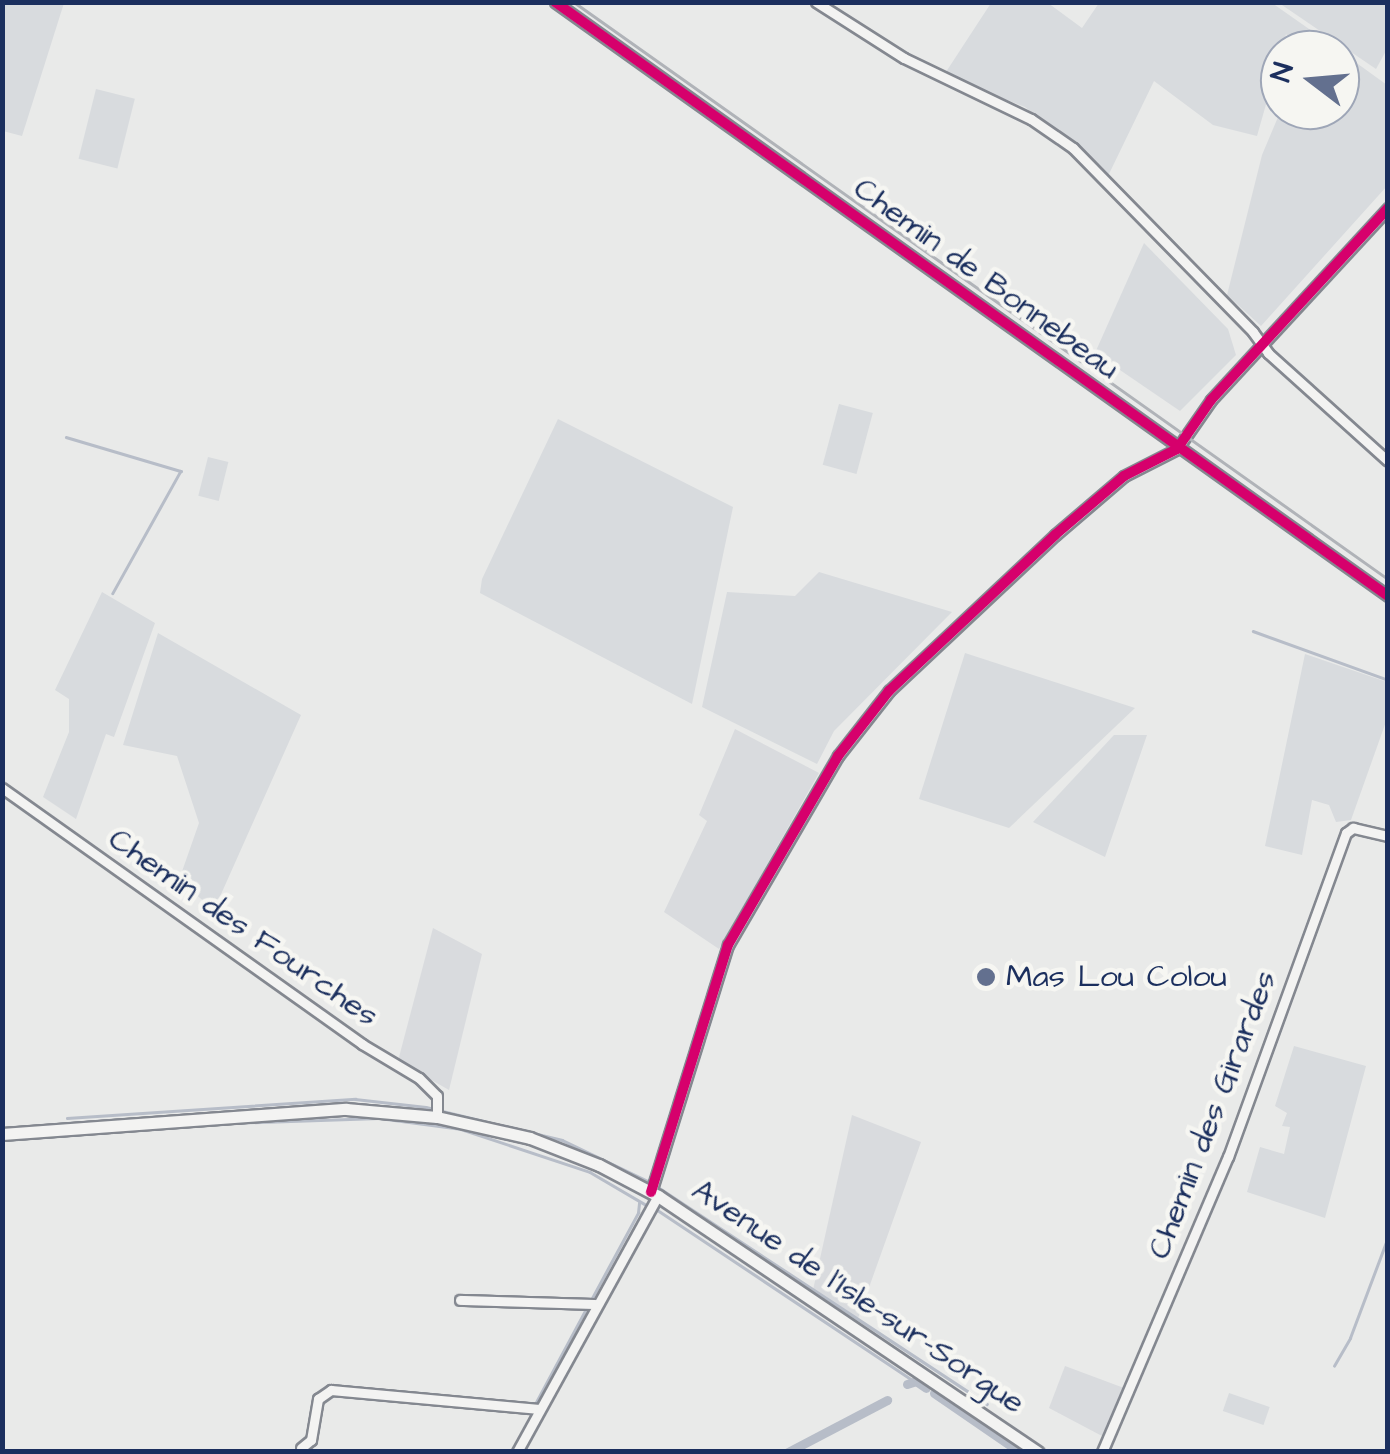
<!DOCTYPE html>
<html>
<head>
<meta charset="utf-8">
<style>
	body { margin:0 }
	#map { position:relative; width:1390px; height:1454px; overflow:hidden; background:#e9eae9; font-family:"Architects Daughter",sans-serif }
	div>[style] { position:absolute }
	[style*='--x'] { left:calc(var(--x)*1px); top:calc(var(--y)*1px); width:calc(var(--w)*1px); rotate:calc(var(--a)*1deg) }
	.built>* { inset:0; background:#d9dbde }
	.green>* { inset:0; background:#d8dbde; transform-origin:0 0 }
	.stream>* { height:2.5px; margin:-1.25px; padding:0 1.25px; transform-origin:1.25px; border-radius:1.25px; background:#b7bdc8 }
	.canal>* { height:9px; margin:-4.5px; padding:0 4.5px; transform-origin:4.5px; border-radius:4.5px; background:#b7bdc8 }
	.roads { filter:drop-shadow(2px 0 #848890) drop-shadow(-2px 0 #848890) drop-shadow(0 2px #848890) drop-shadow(0 -2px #848890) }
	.minor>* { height:9px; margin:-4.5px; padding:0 4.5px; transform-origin:4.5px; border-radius:4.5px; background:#f3f3f2 }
	.major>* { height:11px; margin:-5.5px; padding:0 5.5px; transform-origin:5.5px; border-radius:5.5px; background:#f3f3f2 }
	.rail>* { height:2.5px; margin:-1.25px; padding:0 1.25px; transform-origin:1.25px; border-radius:1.25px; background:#b0b3b8 }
	.cycleway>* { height:10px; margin:-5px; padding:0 5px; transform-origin:5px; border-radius:5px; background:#d6006c }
	.dots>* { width:28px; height:28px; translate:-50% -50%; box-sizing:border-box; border:5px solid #f6f6f2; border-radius:50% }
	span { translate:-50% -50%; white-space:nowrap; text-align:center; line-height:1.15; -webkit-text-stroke:9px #f6f6f2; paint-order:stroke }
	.street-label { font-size:32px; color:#1b2f5e }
	.poi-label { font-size:32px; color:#1b2f5e }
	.left { translate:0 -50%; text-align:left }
	.frame { position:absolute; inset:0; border:5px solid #1b2f5e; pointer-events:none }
	.north { position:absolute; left:1260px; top:30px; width:100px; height:100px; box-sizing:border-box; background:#f6f6f2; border:2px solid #9ea6b7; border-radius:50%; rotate:286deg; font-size:28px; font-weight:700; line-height:40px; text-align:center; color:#1b2f5e }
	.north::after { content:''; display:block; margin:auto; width:35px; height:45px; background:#63708f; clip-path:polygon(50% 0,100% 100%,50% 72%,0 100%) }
</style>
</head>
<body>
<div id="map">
	<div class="built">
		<div style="clip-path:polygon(735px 729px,819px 773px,719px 949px,664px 912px,707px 821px,699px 815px)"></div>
		<div style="clip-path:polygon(433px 928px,482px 954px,449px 1090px,398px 1061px)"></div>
		<div style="clip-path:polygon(852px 1115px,921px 1142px,857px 1321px,813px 1290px)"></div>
		<div style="clip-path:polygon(1065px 1366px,1124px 1388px,1102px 1436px,1049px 1408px)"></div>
	</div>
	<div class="green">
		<div style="clip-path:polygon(2px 3px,64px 3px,22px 136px,3px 131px)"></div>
		<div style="clip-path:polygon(991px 3px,1048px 3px,1082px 28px,1099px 3px,1272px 3px,1339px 50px,1299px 50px,1286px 34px,1257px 136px,1213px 125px,1154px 81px,1108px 176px,1025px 107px,944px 75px)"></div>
		<div style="clip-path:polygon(1279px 3px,1387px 3px,1387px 49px,1376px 69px)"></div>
		<div style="clip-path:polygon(1340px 51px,1387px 85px,1387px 186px,1261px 326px,1227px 295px,1262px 155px,1281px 110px,1340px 110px)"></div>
		<div style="left:96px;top:89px;width:40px;height:72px;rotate:14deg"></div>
		<div style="clip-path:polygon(1144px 243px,1228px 329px,1236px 355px,1180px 411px,1095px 353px)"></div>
		<div style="left:839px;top:404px;width:35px;height:63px;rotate:15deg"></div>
		<div style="clip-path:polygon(558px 419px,733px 507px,692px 704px,480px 593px,482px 579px)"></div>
		<div style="left:208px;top:457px;width:21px;height:40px;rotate:14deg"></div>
		<div style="clip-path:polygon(819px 572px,952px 612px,834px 731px,817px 764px,702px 707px,727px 592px,795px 596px)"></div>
		<div style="clip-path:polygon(102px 592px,155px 623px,114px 737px,106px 734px,76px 819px,43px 797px,69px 732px,69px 699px,55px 690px)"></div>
		<div style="clip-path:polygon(158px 633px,301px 715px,214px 910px,179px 880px,199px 823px,177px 756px,123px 745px)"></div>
		<div style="clip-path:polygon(965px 653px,1135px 708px,1009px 828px,919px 799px)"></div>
		<div style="clip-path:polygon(1305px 654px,1387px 682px,1388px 716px,1351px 820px,1336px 822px,1329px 805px,1312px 800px,1302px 855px,1265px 846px)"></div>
		<div style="clip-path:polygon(1114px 735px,1147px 735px,1105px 857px,1033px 822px)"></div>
		<div style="clip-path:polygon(1294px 1046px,1366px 1066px,1325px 1218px,1247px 1192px,1260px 1147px,1284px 1154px,1290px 1127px,1282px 1126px,1287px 1113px,1275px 1106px)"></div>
		<div style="left:1229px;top:1393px;width:43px;height:19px;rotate:19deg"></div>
	</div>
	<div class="stream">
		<div style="--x:66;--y:437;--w:120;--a:16.5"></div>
		<div style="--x:181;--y:471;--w:140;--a:119.1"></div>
		<div style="--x:1253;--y:631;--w:144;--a:19.9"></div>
		<div style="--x:67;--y:1118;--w:289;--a:-3.8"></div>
		<div style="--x:355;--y:1099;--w:71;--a:6.4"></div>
		<div style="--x:426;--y:1107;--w:140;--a:13.6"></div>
		<div style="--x:562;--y:1140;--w:100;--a:25.5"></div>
		<div style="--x:228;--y:1123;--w:151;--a:-1.9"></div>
		<div style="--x:379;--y:1118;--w:83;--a:7.6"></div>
		<div style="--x:461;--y:1129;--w:136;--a:18.4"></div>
		<div style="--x:590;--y:1172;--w:67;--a:30.4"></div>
		<div style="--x:2;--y:1140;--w:199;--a:-4.3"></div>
		<div style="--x:658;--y:1187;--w:394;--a:33.4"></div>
		<div style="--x:656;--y:1209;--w:310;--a:33.7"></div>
		<div style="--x:592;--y:1298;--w:97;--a:-61.6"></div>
		<div style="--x:638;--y:1213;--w:10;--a:-84"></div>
		<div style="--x:1334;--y:1366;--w:32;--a:-60"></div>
		<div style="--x:1350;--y:1338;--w:108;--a:-69.4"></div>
		<div style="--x:535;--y:1404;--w:112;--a:-61.8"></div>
	</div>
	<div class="canal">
		<div style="--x:907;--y:1384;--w:9;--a:-18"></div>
		<div style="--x:916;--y:1381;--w:12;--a:35"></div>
		<div style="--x:934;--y:1393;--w:104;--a:34.5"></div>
		<div style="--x:788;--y:1452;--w:112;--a:-27.7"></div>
	</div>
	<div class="roads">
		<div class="minor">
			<div style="--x:555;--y:2;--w:1023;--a:35.49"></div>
			<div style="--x:816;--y:2;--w:104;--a:32.5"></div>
			<div style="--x:904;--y:58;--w:141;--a:25.7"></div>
			<div style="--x:1031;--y:119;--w:51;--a:34.6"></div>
			<div style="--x:1073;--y:148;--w:257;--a:45.6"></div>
			<div style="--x:1253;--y:332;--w:26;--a:54"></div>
			<div style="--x:1268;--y:353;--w:161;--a:42"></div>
			<div style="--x:2;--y:788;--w:442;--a:35.4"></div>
			<div style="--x:362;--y:1044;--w:66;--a:30.8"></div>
			<div style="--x:419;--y:1078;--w:25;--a:45"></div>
			<div style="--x:437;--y:1096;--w:21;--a:90"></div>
			<div style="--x:651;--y:1192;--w:259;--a:-72.7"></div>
			<div style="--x:728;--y:945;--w:219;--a:-59.8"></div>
			<div style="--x:838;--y:756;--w:83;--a:-51.9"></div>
			<div style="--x:889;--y:691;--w:228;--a:-43.2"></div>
			<div style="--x:1055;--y:535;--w:91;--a:-40.5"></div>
			<div style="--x:1124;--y:476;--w:59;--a:-27"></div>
			<div style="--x:1177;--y:449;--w:60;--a:-55.2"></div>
			<div style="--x:1211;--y:400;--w:261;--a:-47.3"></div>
			<div style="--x:460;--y:1300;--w:137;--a:1.7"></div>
			<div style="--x:301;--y:1448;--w:13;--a:-39"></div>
			<div style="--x:311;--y:1440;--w:42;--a:-80.3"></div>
			<div style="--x:318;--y:1399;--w:16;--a:-35"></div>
			<div style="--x:331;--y:1390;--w:209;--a:5.2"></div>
			<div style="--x:517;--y:1452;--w:292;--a:-61.2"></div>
			<div style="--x:1102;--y:1452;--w:321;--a:-66.9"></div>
			<div style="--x:1228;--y:1157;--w:345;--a:-70"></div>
			<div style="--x:1346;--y:833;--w:9;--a:-36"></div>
			<div style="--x:1353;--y:828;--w:36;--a:13"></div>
		</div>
		<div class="major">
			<div style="--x:2;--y:1134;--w:345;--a:-4.2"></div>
			<div style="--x:346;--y:1109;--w:91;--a:5"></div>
			<div style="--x:437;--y:1117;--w:95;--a:12.7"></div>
			<div style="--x:530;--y:1138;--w:74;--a:21.4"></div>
			<div style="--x:599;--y:1165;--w:67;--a:27.7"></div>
			<div style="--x:658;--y:1196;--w:458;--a:34"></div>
		</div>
	</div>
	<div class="rail">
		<div style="--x:574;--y:2;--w:998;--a:35.33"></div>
	</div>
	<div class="cycleway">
		<div style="--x:555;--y:2;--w:1023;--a:35.49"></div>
		<div style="--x:651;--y:1192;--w:259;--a:-72.7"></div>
		<div style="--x:728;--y:945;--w:219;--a:-59.8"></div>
		<div style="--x:838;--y:756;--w:83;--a:-51.9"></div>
		<div style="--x:889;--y:691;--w:228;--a:-43.2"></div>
		<div style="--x:1055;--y:535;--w:91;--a:-40.5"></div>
		<div style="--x:1124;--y:476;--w:59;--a:-27"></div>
		<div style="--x:1177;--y:449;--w:60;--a:-55.2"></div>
		<div style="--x:1211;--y:400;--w:261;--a:-47.3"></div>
	</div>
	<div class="dots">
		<div style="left:986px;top:977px;background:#63708f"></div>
	</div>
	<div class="street-label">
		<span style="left:986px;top:279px;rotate:36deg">Chemin de Bonnebeau</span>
		<span style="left:243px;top:928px;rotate:35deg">Chemin des Fourches</span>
		<span style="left:1213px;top:1115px;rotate:-69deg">Chemin des Girardes</span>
		<span style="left:858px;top:1297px;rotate:34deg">Avenue de l'Isle-sur-Sorgue</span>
	</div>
	<div class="poi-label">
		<span class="left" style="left:1006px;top:977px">Mas Lou Colou</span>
	</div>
	<div class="frame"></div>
	<div class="north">N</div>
</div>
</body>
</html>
